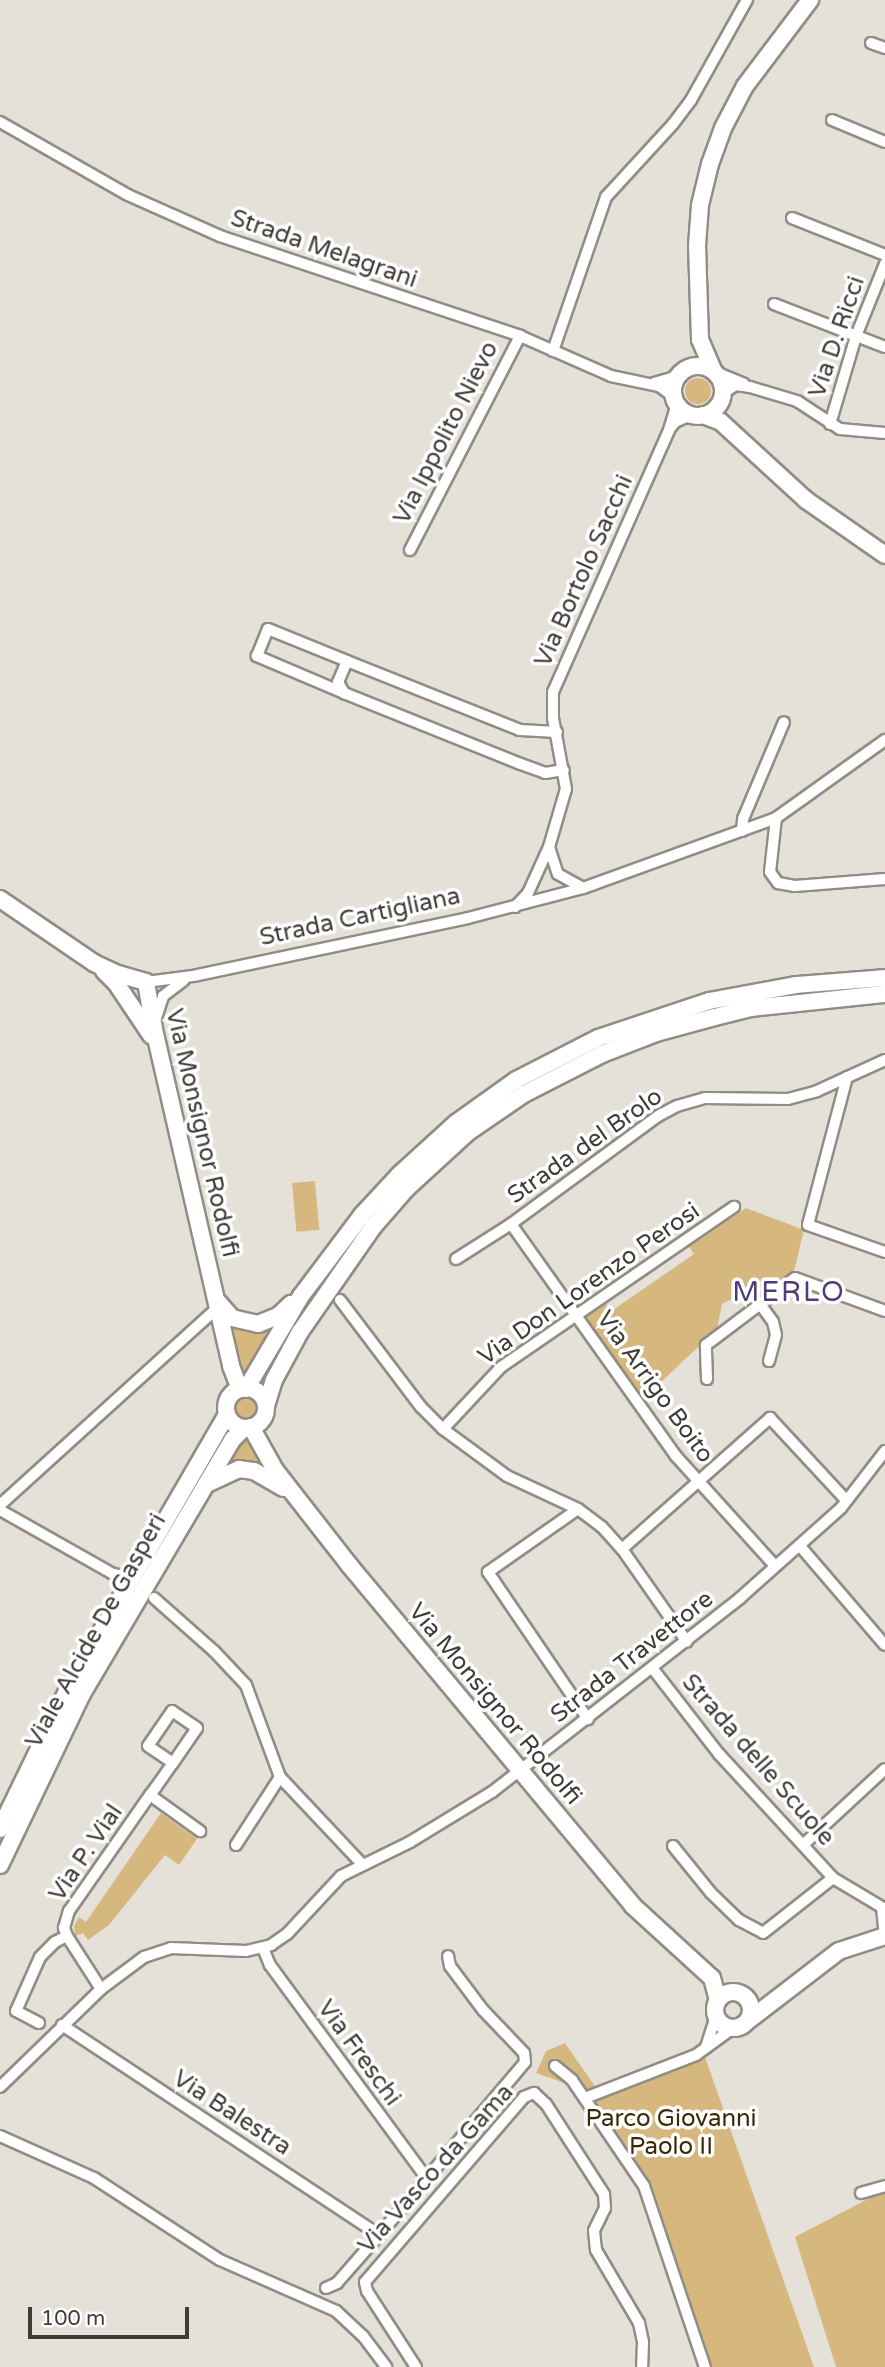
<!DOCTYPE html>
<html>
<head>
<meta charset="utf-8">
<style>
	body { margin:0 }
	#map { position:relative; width:885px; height:2367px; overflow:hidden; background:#e5e1d8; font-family:"Varela Round",sans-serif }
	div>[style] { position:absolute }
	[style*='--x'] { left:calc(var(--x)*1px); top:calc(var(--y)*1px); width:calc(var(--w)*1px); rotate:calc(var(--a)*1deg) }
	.green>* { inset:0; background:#d6b87f; transform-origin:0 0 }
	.round { border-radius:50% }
	.roads { filter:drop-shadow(2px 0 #918d85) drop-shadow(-2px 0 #918d85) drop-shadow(0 2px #918d85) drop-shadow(0 -2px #918d85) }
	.street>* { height:10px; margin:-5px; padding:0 5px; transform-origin:5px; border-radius:5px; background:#fff }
	.secondary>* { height:16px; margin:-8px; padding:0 8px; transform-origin:8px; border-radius:8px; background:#fff }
	.secondary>.ring { margin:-8px; padding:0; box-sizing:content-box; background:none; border:16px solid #fff; border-radius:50% }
	span { translate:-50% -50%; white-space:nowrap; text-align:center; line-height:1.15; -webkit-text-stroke:7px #fff; paint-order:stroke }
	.street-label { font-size:24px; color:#3e3c39 }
	.park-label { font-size:24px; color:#3a2902 }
	.quarter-label { font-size:28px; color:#4e3d7a; letter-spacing:2px }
	.scale { position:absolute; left:28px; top:2307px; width:161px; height:32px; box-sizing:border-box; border:4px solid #3e3c39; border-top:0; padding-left:9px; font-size:21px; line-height:24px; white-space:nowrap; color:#3e3c39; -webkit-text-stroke:5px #fff; paint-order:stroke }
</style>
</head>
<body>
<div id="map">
	<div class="green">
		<div class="round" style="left:685px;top:378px;width:26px;height:26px"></div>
		<div style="left:315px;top:1181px;width:49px;height:23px;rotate:85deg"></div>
		<div style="clip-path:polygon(746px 1208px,804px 1230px,793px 1275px,754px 1299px,738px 1296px,722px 1304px,717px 1329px,641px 1401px,585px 1319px,606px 1303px,610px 1312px,694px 1254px,689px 1247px)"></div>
		<div style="clip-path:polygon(228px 1319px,275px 1323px,245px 1378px,241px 1375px)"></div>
		<div class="round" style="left:235px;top:1396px;width:24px;height:24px"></div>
		<div style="clip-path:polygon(246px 1431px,263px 1466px,268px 1473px,222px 1471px)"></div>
		<div style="clip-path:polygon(161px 1813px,197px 1839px,179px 1865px,165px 1855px,109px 1925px,88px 1940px,83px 1933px,75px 1936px,74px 1926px,79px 1917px,86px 1922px)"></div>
		<div style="clip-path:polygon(565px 2043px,603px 2098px,705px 2057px,814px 2367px,698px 2367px,638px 2184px,567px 2084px,536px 2073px,546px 2051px)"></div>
		<div style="clip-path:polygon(885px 2190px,885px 2367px,836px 2367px,795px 2237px)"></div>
	</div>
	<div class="roads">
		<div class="street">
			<div style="--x:871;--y:43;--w:15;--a:20"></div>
			<div style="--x:832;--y:120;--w:57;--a:22.5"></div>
			<div style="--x:0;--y:122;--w:147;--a:29.7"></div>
			<div style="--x:128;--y:195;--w:101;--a:24"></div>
			<div style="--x:220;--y:236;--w:316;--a:18.4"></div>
			<div style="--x:520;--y:336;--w:99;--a:23.7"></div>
			<div style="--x:611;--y:376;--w:49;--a:11.8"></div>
			<div style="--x:659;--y:386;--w:19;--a:36"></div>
			<div style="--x:792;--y:218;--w:100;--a:21.7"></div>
			<div style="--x:774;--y:304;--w:119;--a:21.2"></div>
			<div style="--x:553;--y:351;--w:163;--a:-71"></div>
			<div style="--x:606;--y:197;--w:99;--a:-47.5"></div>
			<div style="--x:673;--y:124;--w:30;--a:-53"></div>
			<div style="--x:691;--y:100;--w:115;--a:-60.8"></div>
			<div style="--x:715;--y:372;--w:31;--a:22"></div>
			<div style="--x:654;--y:383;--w:25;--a:-16"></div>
			<div style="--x:723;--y:393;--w:15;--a:-32"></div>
			<div style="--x:736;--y:385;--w:14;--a:8"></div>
			<div style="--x:750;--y:387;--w:49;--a:16.6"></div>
			<div style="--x:797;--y:401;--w:51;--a:33.1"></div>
			<div style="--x:840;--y:429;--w:45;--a:5.1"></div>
			<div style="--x:830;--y:424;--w:92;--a:-73.5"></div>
			<div style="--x:856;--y:336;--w:78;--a:-68.1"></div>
			<div style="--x:671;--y:427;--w:6;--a:-51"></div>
			<div style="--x:675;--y:422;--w:17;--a:-24"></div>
			<div style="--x:410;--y:550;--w:241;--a:-62.8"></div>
			<div style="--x:344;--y:693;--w:95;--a:-157"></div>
			<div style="--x:257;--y:656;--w:29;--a:-68"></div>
			<div style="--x:268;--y:629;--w:85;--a:22.1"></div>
			<div style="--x:557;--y:732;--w:37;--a:-177"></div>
			<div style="--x:520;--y:730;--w:186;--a:-158.3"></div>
			<div style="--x:347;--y:661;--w:23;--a:113"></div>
			<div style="--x:338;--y:682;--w:13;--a:61"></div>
			<div style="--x:344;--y:693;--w:188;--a:21.9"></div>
			<div style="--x:518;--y:763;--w:29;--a:20"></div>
			<div style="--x:545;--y:773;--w:19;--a:-9"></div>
			<div style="--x:776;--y:818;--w:54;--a:96.3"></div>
			<div style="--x:770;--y:872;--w:14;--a:54"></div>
			<div style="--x:778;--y:883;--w:17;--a:10"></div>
			<div style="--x:795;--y:886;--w:90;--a:-4.4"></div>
			<div style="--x:742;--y:831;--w:12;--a:-85"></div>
			<div style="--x:743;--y:819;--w:105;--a:-67.1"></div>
			<div style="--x:549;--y:847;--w:28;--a:72"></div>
			<div style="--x:558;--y:874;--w:29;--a:29"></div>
			<div style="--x:515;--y:907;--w:19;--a:-47"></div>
			<div style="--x:528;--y:893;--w:51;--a:-65.5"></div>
			<div style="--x:549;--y:847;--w:60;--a:-73.7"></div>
			<div style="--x:566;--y:789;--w:72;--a:-100.4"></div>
			<div style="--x:553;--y:718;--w:26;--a:-90"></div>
			<div style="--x:553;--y:692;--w:287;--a:-66.1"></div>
			<div style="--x:669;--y:430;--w:27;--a:-73"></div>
			<div style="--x:146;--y:982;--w:47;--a:-7.3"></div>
			<div style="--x:193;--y:976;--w:281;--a:-11.9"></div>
			<div style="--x:468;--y:918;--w:119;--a:-14.6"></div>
			<div style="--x:583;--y:888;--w:205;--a:-19.9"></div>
			<div style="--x:776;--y:818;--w:134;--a:-35.6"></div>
			<div style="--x:156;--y:1018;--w:23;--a:-72"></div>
			<div style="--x:163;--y:996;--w:26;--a:-37"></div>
			<div style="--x:847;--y:1077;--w:153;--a:104.8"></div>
			<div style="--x:808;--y:1225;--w:82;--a:19.3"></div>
			<div style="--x:511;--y:1224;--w:285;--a:54.6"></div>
			<div style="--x:676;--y:1456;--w:148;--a:48"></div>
			<div style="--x:456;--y:1259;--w:65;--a:-32.5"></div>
			<div style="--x:511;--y:1224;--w:182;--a:-36.3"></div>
			<div style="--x:658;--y:1116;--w:21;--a:-28"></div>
			<div style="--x:677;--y:1106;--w:29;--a:-16"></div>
			<div style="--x:705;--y:1098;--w:83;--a:0.7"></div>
			<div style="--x:788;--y:1099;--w:30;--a:-15"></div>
			<div style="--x:817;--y:1091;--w:75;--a:-24.5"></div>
			<div style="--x:340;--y:1300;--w:134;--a:52.9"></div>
			<div style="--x:421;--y:1407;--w:31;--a:45"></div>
			<div style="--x:443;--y:1429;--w:79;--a:36.3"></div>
			<div style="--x:507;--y:1476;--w:78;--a:24.9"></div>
			<div style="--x:578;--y:1509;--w:30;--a:37"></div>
			<div style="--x:602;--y:1527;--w:30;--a:48"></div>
			<div style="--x:622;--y:1549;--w:113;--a:55"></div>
			<div style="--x:760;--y:1304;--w:22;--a:54"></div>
			<div style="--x:773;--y:1322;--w:13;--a:77"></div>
			<div style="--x:776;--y:1335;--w:27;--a:105"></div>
			<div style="--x:707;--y:1379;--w:34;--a:-92"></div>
			<div style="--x:706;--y:1345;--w:111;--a:-37"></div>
			<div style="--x:795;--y:1278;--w:96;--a:20.1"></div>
			<div style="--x:443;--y:1429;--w:85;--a:-46.9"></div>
			<div style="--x:501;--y:1367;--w:283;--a:-34.5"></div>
			<div style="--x:0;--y:1505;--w:294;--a:-42.2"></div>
			<div style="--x:578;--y:1509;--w:110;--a:145"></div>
			<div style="--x:488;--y:1572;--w:178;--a:55.8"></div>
			<div style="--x:0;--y:1510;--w:130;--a:29.5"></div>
			<div style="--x:113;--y:1574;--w:20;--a:9"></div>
			<div style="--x:800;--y:1546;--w:130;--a:49.4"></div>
			<div style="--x:622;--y:1549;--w:198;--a:-41.5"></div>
			<div style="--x:770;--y:1418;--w:112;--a:47.2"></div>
			<div style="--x:154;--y:1598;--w:80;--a:41.5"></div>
			<div style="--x:214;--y:1651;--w:47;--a:46.7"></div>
			<div style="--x:246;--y:1685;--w:98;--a:69.7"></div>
			<div style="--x:280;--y:1777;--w:120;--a:46.7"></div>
			<div style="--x:653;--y:1669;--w:108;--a:52.2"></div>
			<div style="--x:719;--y:1754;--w:168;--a:47.4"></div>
			<div style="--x:833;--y:1878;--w:61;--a:30.8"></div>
			<div style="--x:150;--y:1795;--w:62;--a:35.8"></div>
			<div style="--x:804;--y:1844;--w:110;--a:-42.8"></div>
			<div style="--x:236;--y:1845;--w:81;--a:-57.1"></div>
			<div style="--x:673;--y:1846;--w:60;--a:51"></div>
			<div style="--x:711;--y:1893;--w:39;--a:44"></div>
			<div style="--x:739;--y:1920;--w:27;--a:28"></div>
			<div style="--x:763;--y:1933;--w:89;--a:-38.2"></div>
			<div style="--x:882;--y:1908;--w:28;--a:84"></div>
			<div style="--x:263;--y:1948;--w:18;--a:68"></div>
			<div style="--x:270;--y:1965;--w:265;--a:53.7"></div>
			<div style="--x:101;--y:1989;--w:63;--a:-122.7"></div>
			<div style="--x:67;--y:1936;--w:9;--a:-111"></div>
			<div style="--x:64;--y:1928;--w:18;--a:-74"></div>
			<div style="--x:69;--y:1911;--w:141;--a:-55.1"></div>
			<div style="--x:150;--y:1795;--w:10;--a:-53"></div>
			<div style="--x:156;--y:1787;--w:29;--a:-55"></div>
			<div style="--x:173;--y:1763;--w:42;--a:-55.6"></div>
			<div style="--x:197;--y:1728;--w:30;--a:-146"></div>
			<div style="--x:172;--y:1711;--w:42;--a:124.4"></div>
			<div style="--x:148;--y:1746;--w:30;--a:34"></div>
			<div style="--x:39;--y:2023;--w:26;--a:-152"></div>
			<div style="--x:16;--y:2011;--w:59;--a:-66"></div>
			<div style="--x:40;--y:1957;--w:21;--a:-45"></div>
			<div style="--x:55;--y:1942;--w:13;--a:-27"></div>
			<div style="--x:62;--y:2025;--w:380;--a:33.5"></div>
			<div style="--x:379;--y:2235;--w:226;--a:-49.8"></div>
			<div style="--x:525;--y:2062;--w:9;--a:-96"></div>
			<div style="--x:524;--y:2053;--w:59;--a:-133.6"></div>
			<div style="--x:483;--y:2010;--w:55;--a:-126.9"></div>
			<div style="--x:450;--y:1966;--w:10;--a:-101"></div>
			<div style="--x:706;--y:2047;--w:33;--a:-72"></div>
			<div style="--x:555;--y:2066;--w:22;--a:39"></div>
			<div style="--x:572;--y:2080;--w:128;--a:55.8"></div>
			<div style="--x:644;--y:2186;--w:191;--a:71.4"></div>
			<div style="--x:0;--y:2087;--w:141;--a:-44.1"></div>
			<div style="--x:101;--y:1989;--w:54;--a:-36.7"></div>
			<div style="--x:144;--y:1957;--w:28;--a:-18"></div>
			<div style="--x:171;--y:1948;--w:75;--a:2.3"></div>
			<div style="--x:246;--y:1951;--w:26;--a:-13"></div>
			<div style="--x:271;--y:1945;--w:19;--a:-35"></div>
			<div style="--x:287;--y:1934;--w:79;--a:-47"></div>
			<div style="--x:341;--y:1876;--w:77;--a:-26.2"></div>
			<div style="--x:410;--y:1842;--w:96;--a:-31.4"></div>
			<div style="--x:492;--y:1792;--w:315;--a:-38"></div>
			<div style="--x:740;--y:1598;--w:135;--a:-41.7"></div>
			<div style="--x:841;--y:1508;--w:72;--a:-52.3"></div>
			<div style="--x:585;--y:2098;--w:119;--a:-21.2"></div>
			<div style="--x:696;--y:2055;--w:46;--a:-36.1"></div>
			<div style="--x:0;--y:2136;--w:103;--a:24.1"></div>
			<div style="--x:94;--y:2178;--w:150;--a:33.1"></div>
			<div style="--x:220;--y:2260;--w:127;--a:23.7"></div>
			<div style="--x:336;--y:2311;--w:37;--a:43"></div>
			<div style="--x:363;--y:2336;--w:39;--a:53"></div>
			<div style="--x:861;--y:2193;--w:25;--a:-16"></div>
			<div style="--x:326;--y:2288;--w:12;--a:-24"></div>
			<div style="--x:337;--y:2283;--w:64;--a:-48.8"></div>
			<div style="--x:416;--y:2367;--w:90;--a:-122.8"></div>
			<div style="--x:367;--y:2291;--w:9;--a:-103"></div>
			<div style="--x:365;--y:2282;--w:244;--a:-49.3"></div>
			<div style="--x:524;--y:2097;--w:11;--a:-22"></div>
			<div style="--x:534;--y:2093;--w:16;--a:43"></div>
			<div style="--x:546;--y:2104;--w:107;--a:57.2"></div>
			<div style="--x:604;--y:2194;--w:14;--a:86"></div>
			<div style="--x:605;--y:2208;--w:25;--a:116"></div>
			<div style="--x:594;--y:2231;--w:19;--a:84"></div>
			<div style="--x:596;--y:2250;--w:85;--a:59.5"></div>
			<div style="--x:639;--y:2323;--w:19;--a:78"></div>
			<div style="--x:643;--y:2342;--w:25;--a:92"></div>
		</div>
		<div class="secondary">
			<div class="ring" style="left:673px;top:366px;width:34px;height:34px"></div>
			<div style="--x:713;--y:370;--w:33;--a:-113"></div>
			<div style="--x:700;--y:340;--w:94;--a:-91.8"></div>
			<div style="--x:697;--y:246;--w:41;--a:-85.8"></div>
			<div style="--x:700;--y:205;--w:42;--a:-76.3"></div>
			<div style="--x:710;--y:164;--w:38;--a:-70"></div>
			<div style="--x:723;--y:128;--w:47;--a:-62.4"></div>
			<div style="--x:745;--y:86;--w:108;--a:-52.9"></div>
			<div style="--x:703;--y:415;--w:19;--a:21"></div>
			<div style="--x:721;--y:422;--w:115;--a:42.5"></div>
			<div style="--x:806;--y:500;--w:96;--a:34.8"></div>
			<div style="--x:0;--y:899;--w:114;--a:34.2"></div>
			<div style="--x:94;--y:963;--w:26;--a:25"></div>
			<div style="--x:118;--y:974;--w:29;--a:16"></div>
			<div style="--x:146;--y:982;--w:48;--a:80.3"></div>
			<div style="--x:154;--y:1029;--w:346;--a:77.1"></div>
			<div style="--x:231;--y:1366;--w:25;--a:69"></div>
			<div style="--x:104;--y:971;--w:17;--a:45"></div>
			<div style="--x:116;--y:983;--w:63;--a:56.1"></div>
			<div style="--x:219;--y:1303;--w:20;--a:49"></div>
			<div style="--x:232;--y:1318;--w:27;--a:13"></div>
			<div style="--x:258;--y:1324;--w:22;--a:-22"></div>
			<div style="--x:278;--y:1316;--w:18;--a:-43"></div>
			<div class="ring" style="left:226px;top:1388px;width:24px;height:24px"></div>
			<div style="--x:246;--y:1389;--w:108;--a:-59.4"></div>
			<div style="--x:301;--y:1296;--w:101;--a:-53"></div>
			<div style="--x:362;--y:1215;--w:54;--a:-47.2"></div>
			<div style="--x:399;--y:1175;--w:77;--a:-42.4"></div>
			<div style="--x:456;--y:1123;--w:74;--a:-35.6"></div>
			<div style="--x:516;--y:1080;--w:92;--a:-27.1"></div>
			<div style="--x:598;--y:1038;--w:117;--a:-18.4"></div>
			<div style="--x:709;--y:1001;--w:88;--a:-10.4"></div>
			<div style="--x:796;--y:985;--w:89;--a:-4.5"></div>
			<div style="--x:266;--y:1406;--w:27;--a:-73"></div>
			<div style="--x:274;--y:1380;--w:55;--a:-61.6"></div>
			<div style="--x:300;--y:1332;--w:128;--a:-55.2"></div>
			<div style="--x:373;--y:1227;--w:52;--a:-48.9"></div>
			<div style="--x:407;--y:1188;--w:81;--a:-42.5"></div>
			<div style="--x:467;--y:1133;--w:69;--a:-34.4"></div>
			<div style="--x:524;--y:1094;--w:88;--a:-27.1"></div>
			<div style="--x:602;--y:1054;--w:58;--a:-21.3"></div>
			<div style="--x:656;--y:1033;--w:61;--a:-15.2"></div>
			<div style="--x:715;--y:1017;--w:37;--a:-14"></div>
			<div style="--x:751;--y:1008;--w:135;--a:-6"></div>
			<div style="--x:251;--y:1427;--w:49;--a:60.8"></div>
			<div style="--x:275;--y:1470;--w:122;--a:52"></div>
			<div style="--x:350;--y:1566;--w:441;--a:50.2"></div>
			<div style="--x:632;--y:1905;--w:108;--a:42.4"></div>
			<div style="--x:712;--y:1978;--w:23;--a:75"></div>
			<div style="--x:209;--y:1483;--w:33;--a:-25"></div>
			<div style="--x:239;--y:1469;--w:15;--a:8"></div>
			<div style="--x:254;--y:1471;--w:34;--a:30"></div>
			<div style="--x:0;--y:1829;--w:158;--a:-64.1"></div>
			<div style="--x:69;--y:1687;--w:315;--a:-59.9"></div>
			<div style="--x:0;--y:1865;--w:190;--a:-64.4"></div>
			<div style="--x:82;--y:1694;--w:296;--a:-59.4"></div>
			<div style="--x:233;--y:1439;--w:16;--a:-45"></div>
			<div class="ring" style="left:715px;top:1992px;width:20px;height:20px"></div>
			<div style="--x:749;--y:2020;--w:113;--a:-37.5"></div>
			<div style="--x:839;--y:1951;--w:48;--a:-18.1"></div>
		</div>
	</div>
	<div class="street-label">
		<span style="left:324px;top:249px;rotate:19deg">Strada Melagrani</span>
		<span style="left:837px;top:337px;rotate:-71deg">Via D. Ricci</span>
		<span style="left:446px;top:433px;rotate:-63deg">Via Ippolito Nievo</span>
		<span style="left:584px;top:571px;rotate:-66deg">Via Bortolo Sacchi</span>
		<span style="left:360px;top:917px;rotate:-12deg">Strada Cartigliana</span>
		<span style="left:202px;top:1133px;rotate:77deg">Via Monsignor Rodolfi</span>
		<span style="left:585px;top:1146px;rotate:-35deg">Strada del Brolo</span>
		<span style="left:589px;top:1284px;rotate:-35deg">Via Don Lorenzo Perosi</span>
		<span style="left:655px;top:1387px;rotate:54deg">Via Arrigo Boito</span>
		<span style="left:96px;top:1631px;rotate:-61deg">Viale Alcide De Gasperi</span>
		<span style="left:632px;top:1657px;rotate:-38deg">Strada Travettore</span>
		<span style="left:495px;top:1704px;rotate:50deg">Via Monsignor Rodolfi</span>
		<span style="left:758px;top:1760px;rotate:49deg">Strada delle Scuole</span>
		<span style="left:86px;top:1853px;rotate:-56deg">Via P. Vial</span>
		<span style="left:359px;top:2053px;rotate:54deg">Via Freschi</span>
		<span style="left:232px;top:2113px;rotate:33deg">Via Balestra</span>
		<span style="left:436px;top:2169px;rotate:-48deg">Via Vasco da Gama</span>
	</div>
	<div class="park-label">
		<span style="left:671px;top:2133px">Parco Giovanni<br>Paolo II</span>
	</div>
	<div class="quarter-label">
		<span style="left:789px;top:1292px">MERLO</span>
	</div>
	<div class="scale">100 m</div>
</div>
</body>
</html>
